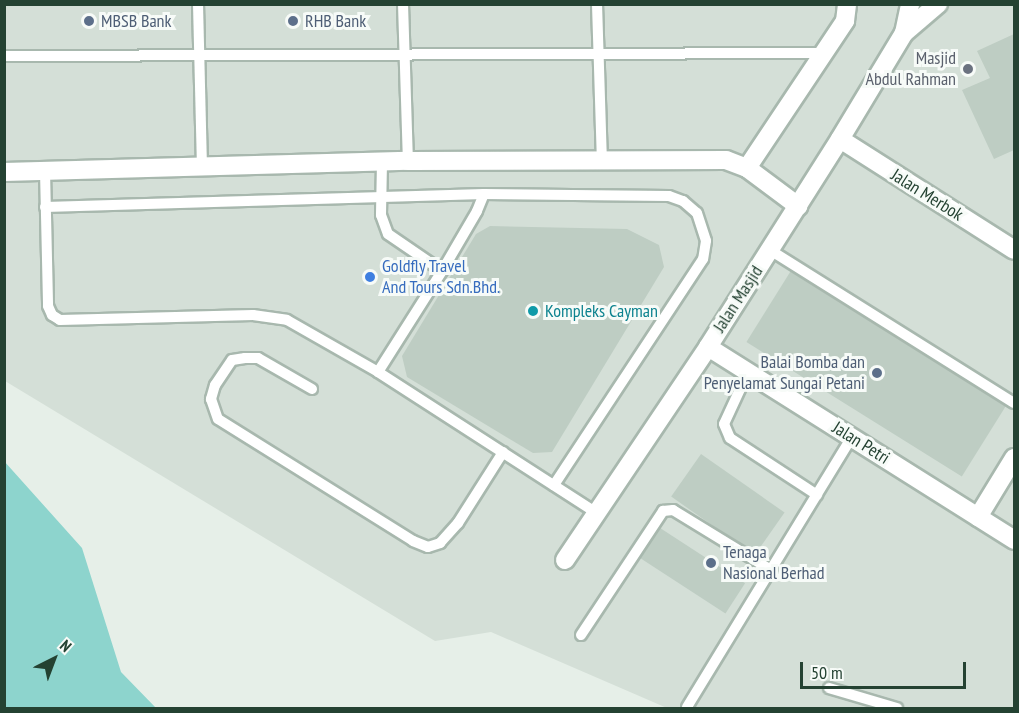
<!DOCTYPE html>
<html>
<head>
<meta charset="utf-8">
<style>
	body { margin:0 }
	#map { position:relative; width:1019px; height:713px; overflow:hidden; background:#e6efe8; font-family:"PT Sans Narrow",sans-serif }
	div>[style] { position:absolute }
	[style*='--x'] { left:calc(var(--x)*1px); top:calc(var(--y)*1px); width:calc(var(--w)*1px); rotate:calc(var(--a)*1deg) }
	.built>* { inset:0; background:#d4dfd7 }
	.water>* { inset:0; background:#8dd4cd }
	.building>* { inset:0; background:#becdc3; transform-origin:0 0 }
	.roads { filter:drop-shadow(2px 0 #a8b8ae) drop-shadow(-2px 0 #a8b8ae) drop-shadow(0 2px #a8b8ae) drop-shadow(0 -2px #a8b8ae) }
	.service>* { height:10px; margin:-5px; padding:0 5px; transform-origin:5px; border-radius:5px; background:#fff }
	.minor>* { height:18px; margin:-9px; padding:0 9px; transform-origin:9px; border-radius:9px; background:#fff }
	.dots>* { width:16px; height:16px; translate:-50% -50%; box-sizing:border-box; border:3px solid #f7fbf8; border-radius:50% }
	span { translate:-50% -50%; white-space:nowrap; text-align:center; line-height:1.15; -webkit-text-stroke:6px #f7fbf8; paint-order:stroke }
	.service-label { font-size:18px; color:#4e5e75 }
	.left { translate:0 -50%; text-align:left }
	.right { translate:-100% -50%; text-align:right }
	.worship-label { font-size:18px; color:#5b616d }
	.street-label { font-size:18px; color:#244232 }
	.shop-label { font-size:18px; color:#366cbe }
	.culture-label { font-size:18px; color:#0d838f }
	.frame { position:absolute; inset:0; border:6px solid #244232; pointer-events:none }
	.north { position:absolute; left:24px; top:629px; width:60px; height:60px; -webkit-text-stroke:4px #f7fbf8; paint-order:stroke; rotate:42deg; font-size:16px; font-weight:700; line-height:24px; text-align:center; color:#244232 }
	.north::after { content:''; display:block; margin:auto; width:21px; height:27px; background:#244232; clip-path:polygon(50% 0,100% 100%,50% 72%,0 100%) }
	.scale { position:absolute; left:800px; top:662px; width:166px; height:27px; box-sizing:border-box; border:3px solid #244232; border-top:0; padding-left:8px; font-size:18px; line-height:21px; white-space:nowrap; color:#244232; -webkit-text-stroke:4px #f7fbf8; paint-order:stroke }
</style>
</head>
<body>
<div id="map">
	<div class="built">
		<div style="clip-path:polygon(4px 5px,1014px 5px,1014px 708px,667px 708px,491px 632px,435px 641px,5px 381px)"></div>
	</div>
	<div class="water">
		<div style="clip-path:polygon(4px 461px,82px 548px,121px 672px,156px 708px,5px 708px)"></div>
	</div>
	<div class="building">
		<div style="clip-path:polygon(1014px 34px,1014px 150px,994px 159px,962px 90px,990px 78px,977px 51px)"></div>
		<div style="clip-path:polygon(490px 226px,627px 229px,659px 245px,664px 267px,552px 452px,533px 453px,407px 377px,402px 356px,476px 234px)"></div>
		<div style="left:792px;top:269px;width:254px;height:86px;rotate:32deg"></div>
		<div style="left:701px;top:454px;width:102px;height:52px;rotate:35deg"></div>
		<div style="left:657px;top:526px;width:105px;height:36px;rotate:33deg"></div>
	</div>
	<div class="roads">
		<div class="service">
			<div style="--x:198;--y:4;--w:162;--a:88.6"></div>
			<div style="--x:403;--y:4;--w:157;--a:88.2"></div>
			<div style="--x:597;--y:4;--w:155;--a:88.2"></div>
			<div style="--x:4;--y:56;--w:821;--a:-0.21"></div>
			<div style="--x:382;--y:162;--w:53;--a:91.1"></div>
			<div style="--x:381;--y:215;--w:20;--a:70"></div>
			<div style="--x:388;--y:234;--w:65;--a:34.4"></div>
			<div style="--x:45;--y:171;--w:135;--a:88.7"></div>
			<div style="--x:48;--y:306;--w:10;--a:66"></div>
			<div style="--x:52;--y:315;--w:9;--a:32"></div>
			<div style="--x:60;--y:320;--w:193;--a:-1.5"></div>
			<div style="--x:253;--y:315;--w:34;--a:8"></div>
			<div style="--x:287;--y:320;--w:105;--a:29.7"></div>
			<div style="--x:378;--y:372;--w:262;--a:32.8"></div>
			<div style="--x:45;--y:207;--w:439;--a:-1.7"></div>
			<div style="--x:484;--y:194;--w:185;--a:0.6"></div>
			<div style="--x:669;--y:196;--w:15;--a:20"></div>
			<div style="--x:683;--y:201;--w:18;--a:41"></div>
			<div style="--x:697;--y:213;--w:29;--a:72"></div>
			<div style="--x:706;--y:241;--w:18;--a:99"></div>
			<div style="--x:703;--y:259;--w:271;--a:123.4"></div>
			<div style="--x:770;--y:250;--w:288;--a:32.1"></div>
			<div style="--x:378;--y:372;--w:120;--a:-57.6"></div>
			<div style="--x:442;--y:271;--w:69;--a:-59.7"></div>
			<div style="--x:477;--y:211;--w:18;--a:-68"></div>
			<div style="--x:748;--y:372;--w:57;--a:114.8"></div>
			<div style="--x:724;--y:424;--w:15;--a:67"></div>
			<div style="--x:730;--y:438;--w:104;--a:33.2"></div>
			<div style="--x:312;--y:389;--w:62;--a:-150.1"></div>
			<div style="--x:258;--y:358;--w:13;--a:180"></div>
			<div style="--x:245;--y:358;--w:13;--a:171"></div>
			<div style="--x:232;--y:360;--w:30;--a:124"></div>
			<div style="--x:215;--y:385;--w:15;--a:106"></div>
			<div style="--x:211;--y:399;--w:21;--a:71"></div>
			<div style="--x:218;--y:419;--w:230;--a:32"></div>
			<div style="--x:413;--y:541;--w:16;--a:22"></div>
			<div style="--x:428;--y:547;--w:13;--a:-18"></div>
			<div style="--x:440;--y:543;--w:27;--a:-48"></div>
			<div style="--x:458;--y:523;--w:84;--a:-57.6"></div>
			<div style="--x:581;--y:635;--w:149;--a:-56.5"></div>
			<div style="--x:663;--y:511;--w:10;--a:-6"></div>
			<div style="--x:673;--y:510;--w:115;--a:31.5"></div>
			<div style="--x:829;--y:688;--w:71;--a:16.4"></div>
			<div style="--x:687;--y:707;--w:316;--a:-58.6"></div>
		</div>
		<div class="minor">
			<div style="--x:904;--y:33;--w:45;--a:-40.5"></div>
			<div style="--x:840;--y:139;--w:206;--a:32.5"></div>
			<div style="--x:747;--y:168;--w:177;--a:-56.3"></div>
			<div style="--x:845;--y:21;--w:17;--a:-83"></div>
			<div style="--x:4;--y:172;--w:404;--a:-1.6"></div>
			<div style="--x:408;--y:161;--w:318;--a:-0.2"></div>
			<div style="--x:726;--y:160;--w:22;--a:21"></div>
			<div style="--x:747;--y:168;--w:64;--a:36.7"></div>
			<div style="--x:708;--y:347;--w:362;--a:32.2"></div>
			<div style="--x:978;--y:517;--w:69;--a:-58.6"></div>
			<div style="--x:565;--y:560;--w:257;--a:-56.1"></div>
			<div style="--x:708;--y:347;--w:246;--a:-57.6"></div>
			<div style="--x:840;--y:139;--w:124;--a:-58.9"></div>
			<div style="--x:904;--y:33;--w:30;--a:-78"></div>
		</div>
	</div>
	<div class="dots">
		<div style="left:89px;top:21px;background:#5c6f8a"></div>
		<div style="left:293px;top:21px;background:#5c6f8a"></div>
		<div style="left:968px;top:69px;background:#6b7280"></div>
		<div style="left:370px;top:277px;background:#3f7fe0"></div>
		<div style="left:533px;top:311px;background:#0f9aa8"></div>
		<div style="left:877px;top:373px;background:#5c6f8a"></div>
		<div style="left:711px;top:563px;background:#5c6f8a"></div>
	</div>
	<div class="service-label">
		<span class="left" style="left:101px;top:21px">MBSB Bank</span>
		<span class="left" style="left:305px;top:21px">RHB Bank</span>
		<span class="right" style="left:865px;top:373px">Balai Bomba dan<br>Penyelamat Sungai Petani</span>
		<span class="left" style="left:723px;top:563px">Tenaga<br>Nasional Berhad</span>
	</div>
	<div class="worship-label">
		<span class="right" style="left:956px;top:69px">Masjid<br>Abdul Rahman</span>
	</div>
	<div class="street-label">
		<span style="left:927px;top:195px;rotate:32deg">Jalan Merbok</span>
		<span style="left:738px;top:299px;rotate:-57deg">Jalan Masjid</span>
		<span style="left:861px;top:443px;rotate:32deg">Jalan Petri</span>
	</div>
	<div class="shop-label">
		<span class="left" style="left:382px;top:277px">Goldfly Travel<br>And Tours Sdn.Bhd.</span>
	</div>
	<div class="culture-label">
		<span class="left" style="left:545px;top:311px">Kompleks Cayman</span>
	</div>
	<div class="frame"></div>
	<div class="north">N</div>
	<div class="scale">50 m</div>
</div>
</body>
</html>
